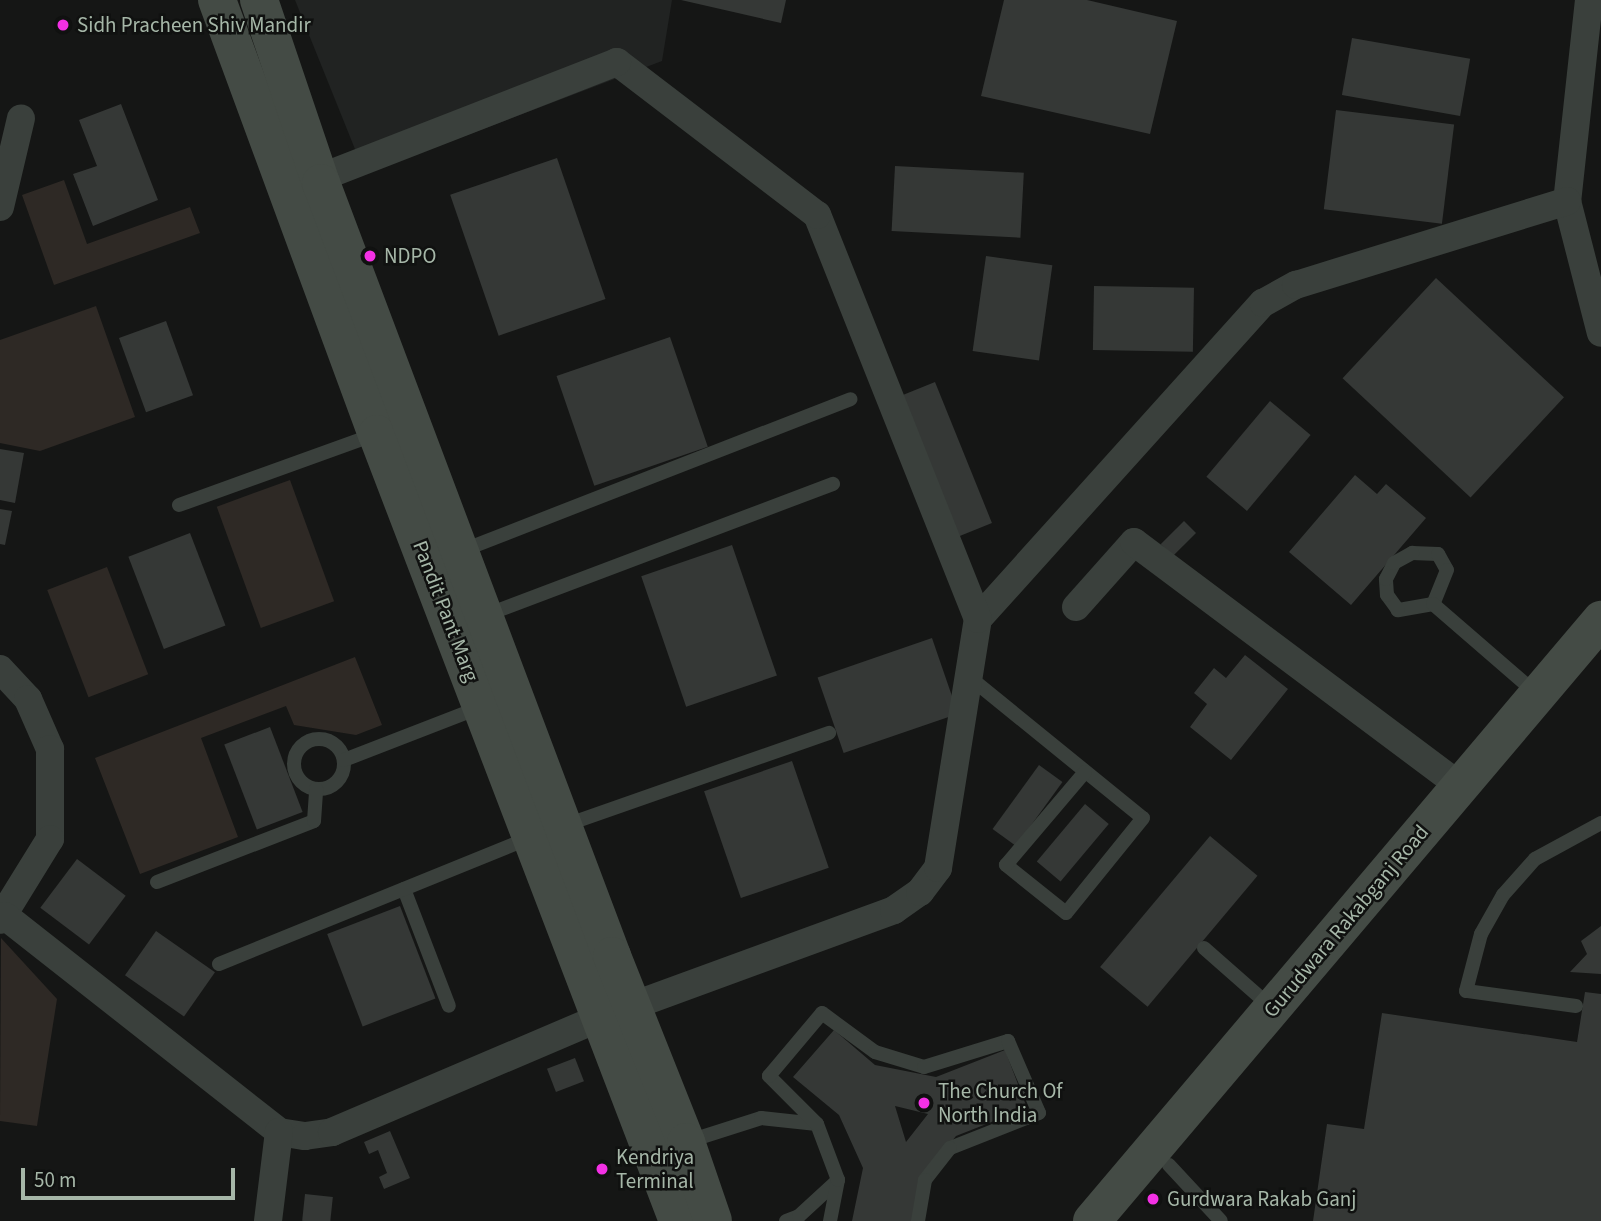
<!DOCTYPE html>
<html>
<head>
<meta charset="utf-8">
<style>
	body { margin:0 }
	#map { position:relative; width:1601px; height:1221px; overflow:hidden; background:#151615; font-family:"Source Sans 3",sans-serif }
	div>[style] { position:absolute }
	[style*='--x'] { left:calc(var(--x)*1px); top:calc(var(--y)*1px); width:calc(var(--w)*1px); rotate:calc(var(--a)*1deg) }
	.built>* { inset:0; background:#212322 }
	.green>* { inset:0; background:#2e2925; transform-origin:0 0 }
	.building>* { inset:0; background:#353836; transform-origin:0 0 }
	.lane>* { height:14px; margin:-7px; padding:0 7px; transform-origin:7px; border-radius:7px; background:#3a403c }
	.lane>.ring { margin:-7px; padding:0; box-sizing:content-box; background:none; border:14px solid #3a403c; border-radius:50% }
	.street>* { height:28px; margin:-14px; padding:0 14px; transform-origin:14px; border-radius:14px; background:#3a403c }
	.secondary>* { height:38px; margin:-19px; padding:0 19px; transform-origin:19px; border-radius:19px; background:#444b45 }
	.dots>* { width:19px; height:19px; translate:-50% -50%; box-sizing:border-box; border:4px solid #101110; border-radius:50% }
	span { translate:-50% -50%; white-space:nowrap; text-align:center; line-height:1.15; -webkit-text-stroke:5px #101110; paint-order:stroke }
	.poi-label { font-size:21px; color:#a6b7a8 }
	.left { translate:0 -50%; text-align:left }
	.street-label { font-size:21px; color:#a6b7a8 }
	.scale { position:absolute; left:21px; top:1168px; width:214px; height:32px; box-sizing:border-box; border:4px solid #a6b7a8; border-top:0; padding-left:9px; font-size:21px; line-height:24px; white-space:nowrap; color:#a6b7a8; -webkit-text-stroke:5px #101110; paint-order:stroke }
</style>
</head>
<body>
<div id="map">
	<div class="built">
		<div style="clip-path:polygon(295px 0,672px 0,662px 61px,365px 174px)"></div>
	</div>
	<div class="green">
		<div style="clip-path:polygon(64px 180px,87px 244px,190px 207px,200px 233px,54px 285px,22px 195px)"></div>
		<div style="clip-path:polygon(96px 306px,135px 417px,40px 451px,0 443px,0 340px)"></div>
		<div style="left:290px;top:480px;width:129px;height:78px;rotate:70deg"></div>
		<div style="left:107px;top:567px;width:115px;height:64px;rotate:69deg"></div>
		<div style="clip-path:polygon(355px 657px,382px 725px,356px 735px,294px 725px,286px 706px,201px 738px,238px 837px,140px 874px,95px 758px)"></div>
		<div style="clip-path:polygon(1px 938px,57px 999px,37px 1126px,0 1121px)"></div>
	</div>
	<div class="building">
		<div style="clip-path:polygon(681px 0,786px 0,781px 23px)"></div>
		<div style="clip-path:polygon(1004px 0,1087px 0,1177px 21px,1150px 134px,981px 96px)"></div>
		<div style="left:1352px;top:38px;width:120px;height:58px;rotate:10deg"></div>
		<div style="clip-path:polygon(121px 104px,158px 200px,93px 226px,73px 174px,97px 166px,79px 120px)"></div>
		<div style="left:1336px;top:110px;width:119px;height:100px;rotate:7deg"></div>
		<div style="left:557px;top:158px;width:149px;height:113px;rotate:71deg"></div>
		<div style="left:895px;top:166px;width:129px;height:65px;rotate:3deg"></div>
		<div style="left:986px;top:256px;width:67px;height:96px;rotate:8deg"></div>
		<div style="left:1436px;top:278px;width:175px;height:137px;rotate:43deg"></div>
		<div style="left:1094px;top:286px;width:100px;height:64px;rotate:1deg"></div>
		<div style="left:166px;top:321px;width:79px;height:50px;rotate:70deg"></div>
		<div style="left:670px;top:337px;width:116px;height:120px;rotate:71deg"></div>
		<div style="left:935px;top:382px;width:152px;height:36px;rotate:68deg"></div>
		<div style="left:1270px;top:401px;width:53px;height:99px;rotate:40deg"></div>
		<div style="clip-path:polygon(0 449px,24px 453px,15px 503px,0 500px)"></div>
		<div style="clip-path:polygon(1355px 475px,1377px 494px,1386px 484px,1426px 518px,1351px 605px,1289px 552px)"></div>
		<div style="clip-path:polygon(0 509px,12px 511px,5px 545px,0 544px)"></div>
		<div style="left:1184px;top:521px;width:17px;height:33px;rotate:45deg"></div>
		<div style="left:190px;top:533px;width:99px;height:66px;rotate:69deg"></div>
		<div style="left:732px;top:545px;width:138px;height:96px;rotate:71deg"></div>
		<div style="left:932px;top:638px;width:80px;height:121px;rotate:71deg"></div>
		<div style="clip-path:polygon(1245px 655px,1288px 689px,1231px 760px,1190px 727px,1207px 704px,1194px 693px,1214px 668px,1226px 678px)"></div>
		<div style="left:270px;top:727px;width:91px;height:49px;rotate:69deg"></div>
		<div style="left:792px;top:761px;width:113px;height:93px;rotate:71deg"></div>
		<div style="left:1039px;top:765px;width:29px;height:79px;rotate:36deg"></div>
		<div style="left:1085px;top:804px;width:31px;height:75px;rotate:40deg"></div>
		<div style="left:1210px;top:836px;width:62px;height:171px;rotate:40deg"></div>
		<div style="left:77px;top:859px;width:61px;height:61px;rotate:37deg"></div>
		<div style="left:400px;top:906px;width:99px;height:78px;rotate:69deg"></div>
		<div style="clip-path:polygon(1601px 926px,1601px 974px,1570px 972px,1587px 954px,1581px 941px)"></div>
		<div style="left:156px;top:931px;width:72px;height:54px;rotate:35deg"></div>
		<div style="clip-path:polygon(1585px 992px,1601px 994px,1601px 1221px,1313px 1221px,1327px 1124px,1364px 1129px,1382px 1013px,1577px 1042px)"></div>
		<div style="clip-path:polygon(evenodd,834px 1030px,875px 1065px,936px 1077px,1005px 1050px,1027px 1108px,956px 1136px,919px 1182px,912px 1221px,852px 1221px,863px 1168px,839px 1115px,793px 1077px,834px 1030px,895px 1106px,928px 1114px,906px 1142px,895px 1106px)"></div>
		<div style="left:575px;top:1058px;width:25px;height:30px;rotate:69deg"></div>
		<div style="clip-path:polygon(390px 1131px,410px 1178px,384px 1189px,379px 1177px,387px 1173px,378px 1150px,369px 1154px,364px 1142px)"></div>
		<div style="left:305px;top:1194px;width:28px;height:27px;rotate:6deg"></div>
	</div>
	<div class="lane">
		<div style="--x:179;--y:505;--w:209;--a:-19.8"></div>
		<div style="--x:461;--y:551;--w:418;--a:-21.3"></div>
		<div style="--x:1412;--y:553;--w:26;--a:2"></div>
		<div style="--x:1438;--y:554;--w:18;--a:61"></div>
		<div style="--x:1447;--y:570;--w:37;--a:112"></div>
		<div style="--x:1433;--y:604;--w:36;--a:170"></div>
		<div style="--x:1398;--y:610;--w:19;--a:-126"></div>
		<div style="--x:1387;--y:595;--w:16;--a:-94"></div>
		<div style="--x:1386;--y:579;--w:18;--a:-63"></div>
		<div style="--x:1394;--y:563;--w:21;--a:-29"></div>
		<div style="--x:1433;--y:604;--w:138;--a:40.9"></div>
		<div style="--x:486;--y:615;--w:371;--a:-20.7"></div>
		<div style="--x:968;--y:676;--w:225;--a:39.1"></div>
		<div style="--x:1143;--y:818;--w:122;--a:129"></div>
		<div style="--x:1066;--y:913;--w:77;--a:-141.3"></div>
		<div style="--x:1006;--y:865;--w:122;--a:-49.7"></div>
		<div class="ring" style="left:294px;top:739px;width:36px;height:36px"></div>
		<div style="--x:344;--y:760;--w:144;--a:-21.2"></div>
		<div style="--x:563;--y:826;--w:282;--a:-19.3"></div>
		<div style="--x:157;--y:882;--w:168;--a:-21.2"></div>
		<div style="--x:314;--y:821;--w:32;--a:-86"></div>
		<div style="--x:404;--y:889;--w:125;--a:69"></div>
		<div style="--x:1204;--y:948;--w:89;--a:41.4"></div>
		<div style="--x:219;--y:964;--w:337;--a:-22.1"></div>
		<div style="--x:1576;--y:1006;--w:111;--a:-172.2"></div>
		<div style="--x:1466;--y:991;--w:59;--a:-75.3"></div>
		<div style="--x:1481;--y:934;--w:45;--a:-60.6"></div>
		<div style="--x:1503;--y:895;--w:48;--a:-48.4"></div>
		<div style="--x:1535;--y:859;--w:75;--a:-28.6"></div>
		<div style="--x:686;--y:1142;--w:79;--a:-17.7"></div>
		<div style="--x:761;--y:1118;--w:56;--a:6.1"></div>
		<div style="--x:1169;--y:1165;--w:76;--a:47.1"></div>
		<div style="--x:786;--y:1221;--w:14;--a:-21"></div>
		<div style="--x:799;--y:1216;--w:53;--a:-42.7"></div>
		<div style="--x:830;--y:1221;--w:42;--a:-79"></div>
		<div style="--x:838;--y:1180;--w:60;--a:-110.6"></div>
		<div style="--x:817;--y:1124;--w:68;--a:-135"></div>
		<div style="--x:769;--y:1076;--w:82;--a:-49.9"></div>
		<div style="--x:822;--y:1013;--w:66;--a:36.3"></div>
		<div style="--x:875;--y:1052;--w:51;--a:17"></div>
		<div style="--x:924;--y:1067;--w:88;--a:-17.2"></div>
		<div style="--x:1008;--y:1041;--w:78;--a:66.7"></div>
		<div style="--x:1039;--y:1113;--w:96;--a:158.5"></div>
		<div style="--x:950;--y:1148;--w:41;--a:128"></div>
		<div style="--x:925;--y:1180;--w:42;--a:99.7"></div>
	</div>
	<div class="street">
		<div style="--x:1589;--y:0;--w:202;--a:96.2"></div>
		<div style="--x:1567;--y:201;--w:136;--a:75.6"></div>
		<div style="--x:0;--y:207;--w:91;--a:-76.7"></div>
		<div style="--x:1076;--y:607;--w:87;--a:-48.3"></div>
		<div style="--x:1134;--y:542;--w:407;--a:36.8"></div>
		<div style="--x:978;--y:619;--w:426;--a:-48"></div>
		<div style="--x:1263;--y:303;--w:38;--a:-29"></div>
		<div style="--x:1296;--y:285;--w:284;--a:-17.2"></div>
		<div style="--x:0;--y:669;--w:41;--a:47"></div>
		<div style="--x:28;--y:699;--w:55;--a:66.3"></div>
		<div style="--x:50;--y:749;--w:90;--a:90"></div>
		<div style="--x:50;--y:839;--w:95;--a:121.7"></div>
		<div style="--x:5;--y:916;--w:349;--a:38.2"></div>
		<div style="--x:279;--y:1132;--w:26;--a:9"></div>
		<div style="--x:305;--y:1136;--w:27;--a:-8"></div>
		<div style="--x:332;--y:1132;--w:293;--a:-23.1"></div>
		<div style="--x:602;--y:1017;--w:311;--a:-20.1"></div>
		<div style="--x:894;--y:910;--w:32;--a:-35"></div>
		<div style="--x:920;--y:892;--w:30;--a:-53"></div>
		<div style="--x:938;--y:868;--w:252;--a:-80.9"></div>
		<div style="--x:978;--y:619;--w:435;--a:-111.7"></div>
		<div style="--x:817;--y:215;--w:252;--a:-142.6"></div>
		<div style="--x:617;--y:62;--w:320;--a:158.7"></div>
		<div style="--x:268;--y:1221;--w:90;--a:-83"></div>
	</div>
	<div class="secondary">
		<div style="--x:217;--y:0;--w:463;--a:69.8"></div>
		<div style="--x:377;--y:434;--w:843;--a:69.07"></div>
		<div style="--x:259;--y:0;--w:193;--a:71.3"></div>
		<div style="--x:321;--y:183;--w:826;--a:69.37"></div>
		<div style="--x:612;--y:956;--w:200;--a:68.3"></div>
		<div style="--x:686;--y:1142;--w:83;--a:71.1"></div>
		<div style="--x:1092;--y:1221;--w:788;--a:-49.74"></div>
	</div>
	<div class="dots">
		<div style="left:63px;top:25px;background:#f330e4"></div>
		<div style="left:370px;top:256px;background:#f330e4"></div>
		<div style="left:924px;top:1103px;background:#f330e4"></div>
		<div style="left:602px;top:1169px;background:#f330e4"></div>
		<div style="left:1153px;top:1199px;background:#f330e4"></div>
	</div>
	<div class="poi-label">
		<span class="left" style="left:77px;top:25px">Sidh Pracheen Shiv Mandir</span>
		<span class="left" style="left:384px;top:256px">NDPO</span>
		<span class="left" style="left:938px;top:1103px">The Church Of<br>North India</span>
		<span class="left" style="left:616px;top:1169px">Kendriya<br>Terminal</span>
		<span class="left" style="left:1167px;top:1199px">Gurdwara Rakab Ganj</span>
	</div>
	<div class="street-label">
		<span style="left:446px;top:611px;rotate:69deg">Pandit Pant Marg</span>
		<span style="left:1346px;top:921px;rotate:-50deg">Gurudwara Rakabganj Road</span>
	</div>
	<div class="scale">50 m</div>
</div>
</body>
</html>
